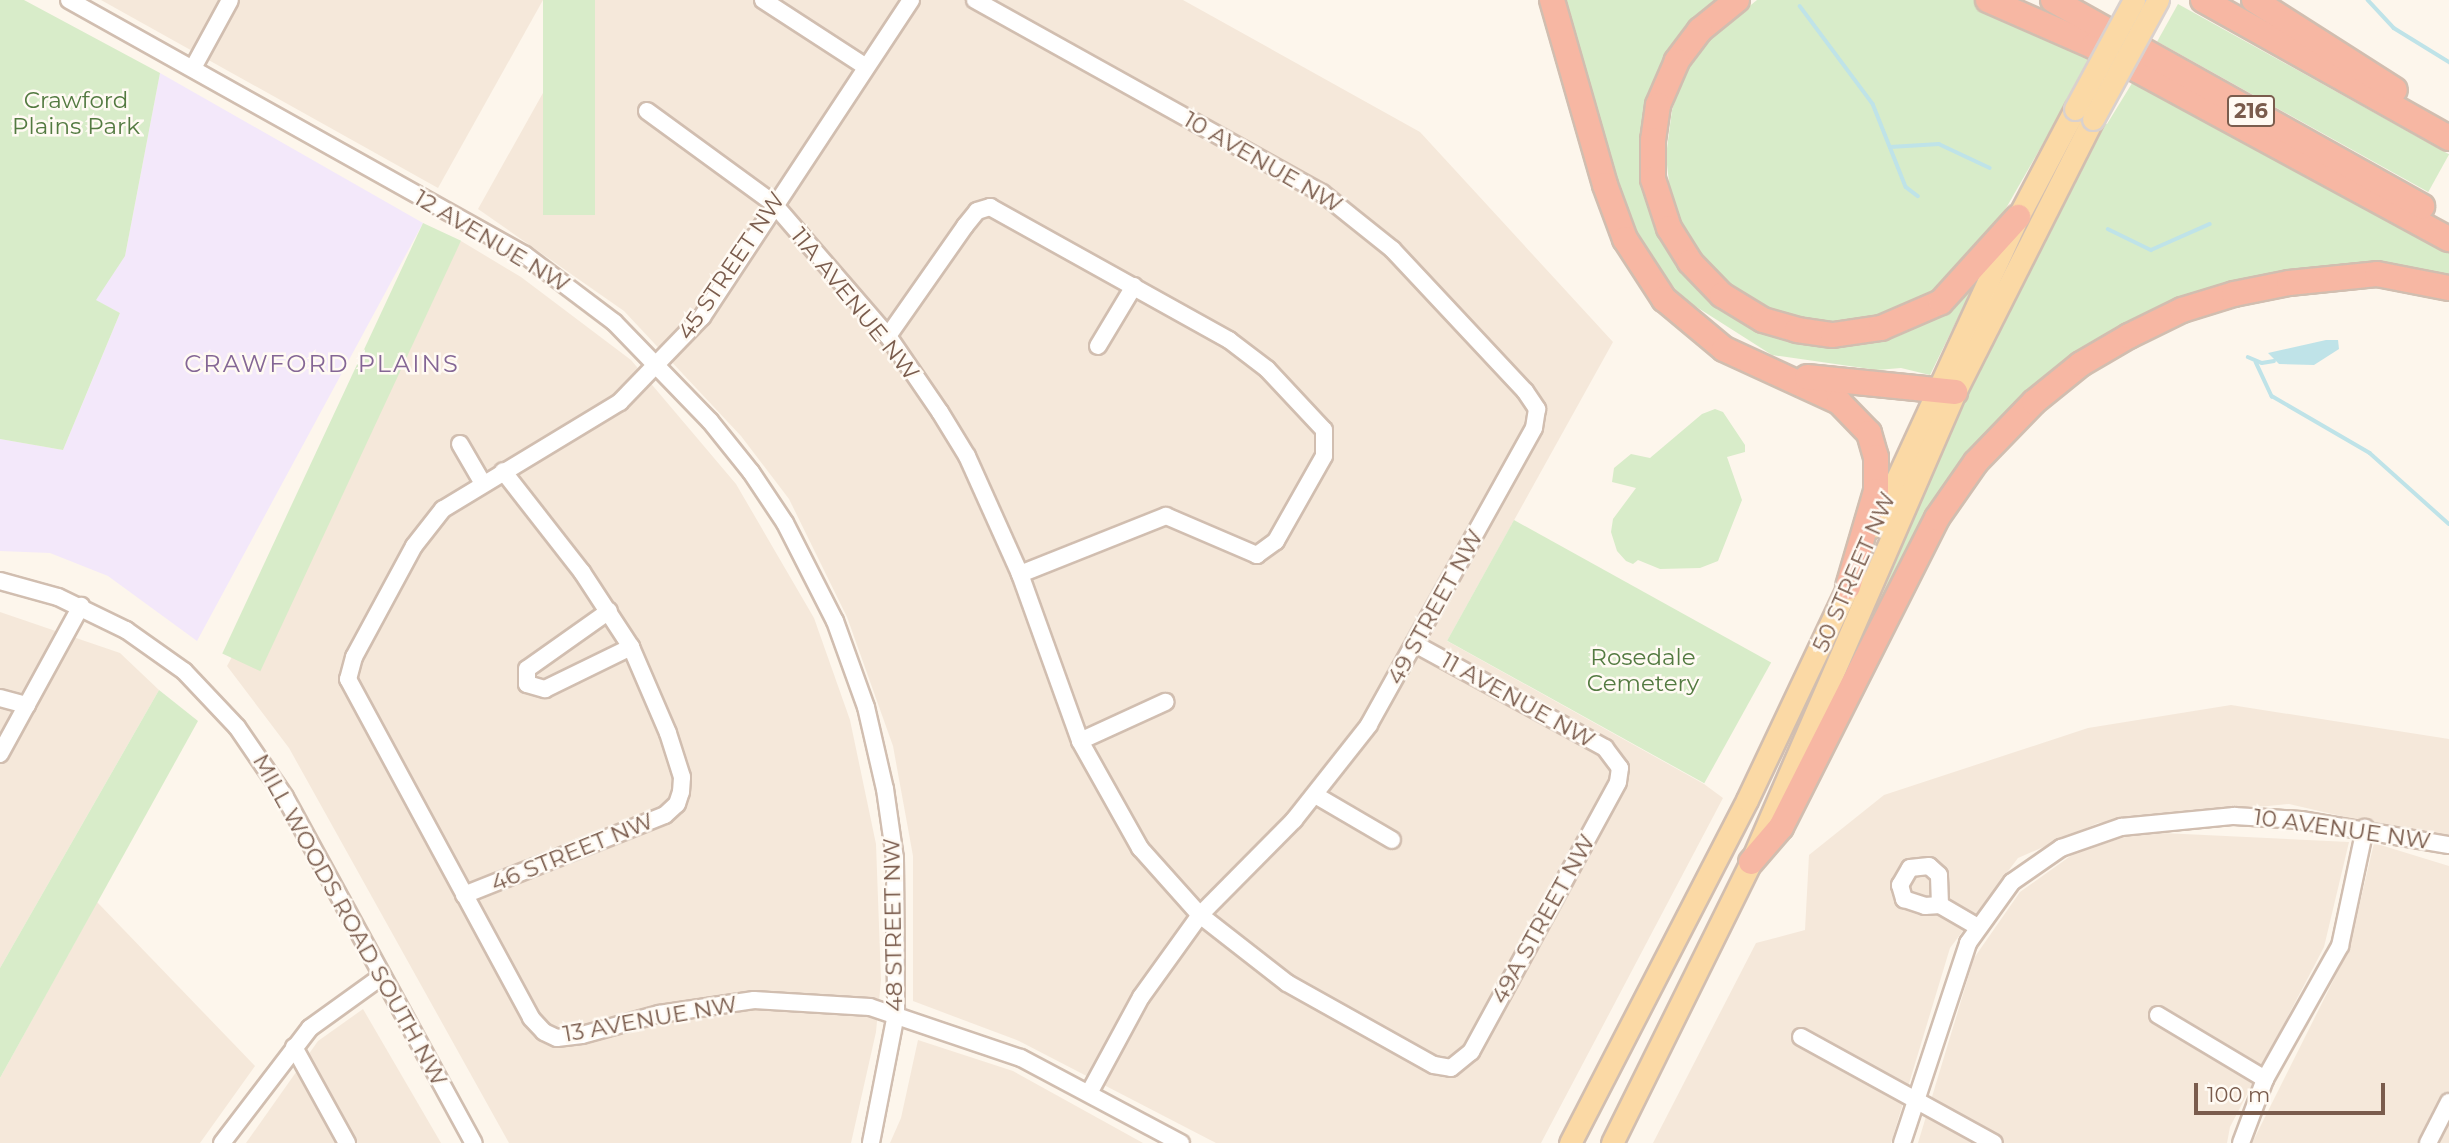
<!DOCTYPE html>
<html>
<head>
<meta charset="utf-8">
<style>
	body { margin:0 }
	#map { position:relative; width:2449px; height:1143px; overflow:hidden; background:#fdf6ec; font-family:Montserrat,sans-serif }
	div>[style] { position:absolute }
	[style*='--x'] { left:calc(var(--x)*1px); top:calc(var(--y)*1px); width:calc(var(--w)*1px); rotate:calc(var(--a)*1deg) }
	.residential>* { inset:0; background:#f5e8da }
	.education>* { inset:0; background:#f3e8fa }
	.green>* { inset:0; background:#d8ecc9; transform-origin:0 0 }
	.water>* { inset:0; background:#bfe3e8 }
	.stream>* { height:3.5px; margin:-1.75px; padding:0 1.75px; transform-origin:1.75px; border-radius:1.75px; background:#bfe3e8 }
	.roads { filter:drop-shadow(2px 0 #d1beb0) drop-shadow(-2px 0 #d1beb0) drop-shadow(0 2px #d1beb0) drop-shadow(0 -2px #d1beb0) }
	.minor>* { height:16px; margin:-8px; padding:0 8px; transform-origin:8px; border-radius:8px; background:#fff }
	.major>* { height:21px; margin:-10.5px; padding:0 10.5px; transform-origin:10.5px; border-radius:10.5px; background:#fbd9a5 }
	.highway>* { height:24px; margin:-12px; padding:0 12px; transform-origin:12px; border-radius:12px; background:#f7b7a3 }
	.bridges { filter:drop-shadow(2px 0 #dad1cd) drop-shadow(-2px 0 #dad1cd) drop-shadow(0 2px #dad1cd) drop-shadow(0 -2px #dad1cd) }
	.major-bridge>* { height:21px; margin:-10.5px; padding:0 10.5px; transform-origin:10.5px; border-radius:10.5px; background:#fbd9a5 }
	span { translate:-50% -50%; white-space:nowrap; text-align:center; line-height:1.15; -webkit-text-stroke:5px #fffaf3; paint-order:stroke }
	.shield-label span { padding:2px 5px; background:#fffaf3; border:2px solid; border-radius:5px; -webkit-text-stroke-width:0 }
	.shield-label { font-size:21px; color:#7a5c4d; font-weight:700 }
	.park-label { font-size:23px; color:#537a41 }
	.street-label { font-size:23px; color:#7a5c4d }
	.neighbourhood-label { font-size:24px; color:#846695; letter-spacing:2px }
	.scale { position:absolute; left:2194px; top:1083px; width:191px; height:32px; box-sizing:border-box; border:4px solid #7a5c4d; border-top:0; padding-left:9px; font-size:21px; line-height:24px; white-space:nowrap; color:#7a5c4d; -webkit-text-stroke:5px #fffaf3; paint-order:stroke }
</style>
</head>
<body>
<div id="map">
	<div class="residential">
		<div style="clip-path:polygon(101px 0,543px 0,438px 188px)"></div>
		<div style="clip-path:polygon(595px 0,1183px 0,1420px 132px,1613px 342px,1447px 641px,1704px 784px,1723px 798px,1541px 1143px,1216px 1143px,1019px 1041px,913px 1001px,913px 856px,893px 746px,847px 617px,789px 499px,741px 436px,624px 311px,478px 209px)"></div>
		<div style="clip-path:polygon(461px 241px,521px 277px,631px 360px,736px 484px,814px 618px,850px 720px,876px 844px,881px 980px,876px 1032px,851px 1143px,509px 1143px,289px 748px,227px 666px)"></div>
		<div style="clip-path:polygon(0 612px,120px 653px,159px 690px,0 968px)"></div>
		<div style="clip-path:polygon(2231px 705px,2449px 739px,2449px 841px,2289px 804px,2098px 823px,2018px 858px,1950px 948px,1891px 1143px,1653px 1143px,1756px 943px,1805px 930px,1809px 855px,1884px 795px,2088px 728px)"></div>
		<div style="clip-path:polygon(2142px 832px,2349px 842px,2324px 947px,2230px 1127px,2227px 1143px,1918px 1143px,1974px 958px,2020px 892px,2076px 852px)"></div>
		<div style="clip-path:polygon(2374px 843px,2449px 866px,2449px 1143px,2252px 1143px,2349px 949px)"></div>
		<div style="clip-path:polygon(97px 902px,255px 1066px,200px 1143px,0 1143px,0 1078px)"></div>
		<div style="clip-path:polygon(363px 1009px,441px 1143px,246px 1143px,318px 1041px)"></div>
		<div style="clip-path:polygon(918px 1040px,1013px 1071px,1143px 1143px,890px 1143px,901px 1118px)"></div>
	</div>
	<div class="education">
		<div style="clip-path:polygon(160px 73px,423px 223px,197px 641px,108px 576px,50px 553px,0 551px,0 439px,63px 450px,120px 313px,95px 300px,125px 256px)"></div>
	</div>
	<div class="green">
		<div style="clip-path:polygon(0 0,24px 0,160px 73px,125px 256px,96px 300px,120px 313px,63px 450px,0 439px)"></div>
		<div style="left:543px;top:0;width:52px;height:215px"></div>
		<div style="clip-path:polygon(1561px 0,1727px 0,1695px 25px,1647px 153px,1688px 271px,1835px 344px,1972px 289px,1930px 375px,1901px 368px,1877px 370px,1772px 355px,1684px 299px,1643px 251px,1615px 197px)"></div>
		<div style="clip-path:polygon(1757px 0,1973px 0,2093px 56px,1985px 245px,1949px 289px,1895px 313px,1847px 323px,1816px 322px,1756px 305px,1723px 281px,1687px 241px,1672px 208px,1666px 156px,1672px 110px,1684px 75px,1705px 42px)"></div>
		<div style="left:2178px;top:4px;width:310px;height:43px;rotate:29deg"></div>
		<div style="clip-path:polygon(2134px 80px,2449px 248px,2449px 276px,2269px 275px,2207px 288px,2164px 308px,2010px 412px,1861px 644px,1993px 333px,2099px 123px,2107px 124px)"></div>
		<div style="left:423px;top:223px;width:42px;height:475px;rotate:25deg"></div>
		<div style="clip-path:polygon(1715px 409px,1723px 412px,1745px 445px,1745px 452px,1727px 457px,1742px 500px,1718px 561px,1700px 568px,1660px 569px,1638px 560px,1633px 564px,1626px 561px,1617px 551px,1611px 532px,1613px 519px,1636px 488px,1612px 482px,1614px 468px,1631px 454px,1650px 458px,1702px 414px)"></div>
		<div style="left:1514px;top:520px;width:294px;height:138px;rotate:29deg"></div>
		<div style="clip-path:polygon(159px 690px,198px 721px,0 1078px,0 968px)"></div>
	</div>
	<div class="water">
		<div style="clip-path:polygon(2326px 340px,2338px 340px,2339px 349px,2314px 365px,2279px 364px,2268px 353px)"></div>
	</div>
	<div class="stream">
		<div style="--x:2368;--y:0;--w:38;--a:47"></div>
		<div style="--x:2394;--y:28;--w:65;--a:31.7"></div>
		<div style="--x:1800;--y:6;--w:122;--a:53.3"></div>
		<div style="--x:1873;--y:104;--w:89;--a:68.3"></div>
		<div style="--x:1906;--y:187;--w:15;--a:37"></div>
		<div style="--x:1890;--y:147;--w:49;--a:-3.5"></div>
		<div style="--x:1939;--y:144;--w:56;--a:25.2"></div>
		<div style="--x:2108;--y:229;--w:48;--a:26"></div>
		<div style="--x:2151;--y:250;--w:64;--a:-23.8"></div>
		<div style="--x:2248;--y:357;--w:15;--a:23"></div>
		<div style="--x:2262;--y:363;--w:12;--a:-9"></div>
		<div style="--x:2256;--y:362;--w:38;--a:65"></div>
		<div style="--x:2272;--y:396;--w:113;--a:30.2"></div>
		<div style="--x:2370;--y:453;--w:106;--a:41.9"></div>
	</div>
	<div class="roads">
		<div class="minor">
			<div style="--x:69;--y:0;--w:522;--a:29.21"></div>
			<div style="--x:525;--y:255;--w:111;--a:37"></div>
			<div style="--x:614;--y:322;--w:138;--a:45.9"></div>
			<div style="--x:710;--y:421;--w:65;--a:51.2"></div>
			<div style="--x:751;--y:472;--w:61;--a:56.3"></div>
			<div style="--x:785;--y:523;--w:110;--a:63"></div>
			<div style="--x:835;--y:621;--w:91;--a:70.2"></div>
			<div style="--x:866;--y:707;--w:84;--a:77"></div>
			<div style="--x:885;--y:789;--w:70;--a:81.8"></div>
			<div style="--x:895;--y:858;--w:156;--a:89.6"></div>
			<div style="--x:896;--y:1014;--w:131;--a:101"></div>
			<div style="--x:763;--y:0;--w:123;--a:33"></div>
			<div style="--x:911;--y:0;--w:380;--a:123.4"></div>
			<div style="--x:702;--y:317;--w:118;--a:134"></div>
			<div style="--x:620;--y:402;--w:207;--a:148.8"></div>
			<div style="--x:443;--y:509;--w:47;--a:128.1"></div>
			<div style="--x:414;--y:546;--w:126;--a:118.4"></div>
			<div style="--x:354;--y:657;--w:23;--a:105"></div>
			<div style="--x:348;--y:679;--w:385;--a:61.6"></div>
			<div style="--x:531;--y:1018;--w:19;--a:47"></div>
			<div style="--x:544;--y:1032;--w:14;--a:25"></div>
			<div style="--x:557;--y:1038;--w:25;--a:-7"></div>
			<div style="--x:582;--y:1035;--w:80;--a:-15.3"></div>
			<div style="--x:659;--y:1014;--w:96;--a:-8.4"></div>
			<div style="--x:754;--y:1000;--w:116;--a:3.5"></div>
			<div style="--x:870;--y:1007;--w:159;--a:18.7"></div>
			<div style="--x:1021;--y:1058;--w:181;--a:28"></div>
			<div style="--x:975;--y:0;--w:397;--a:29.1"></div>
			<div style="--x:1322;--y:193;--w:90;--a:38.7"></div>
			<div style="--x:1392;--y:249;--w:195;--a:46.9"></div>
			<div style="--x:1525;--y:391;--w:22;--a:56"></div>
			<div style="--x:1537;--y:409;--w:19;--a:99"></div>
			<div style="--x:1534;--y:428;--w:340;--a:119.1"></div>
			<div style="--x:1369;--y:725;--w:121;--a:128.3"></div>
			<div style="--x:1294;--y:820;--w:134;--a:134.7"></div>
			<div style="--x:1200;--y:915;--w:101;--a:125.7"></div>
			<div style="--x:1141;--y:997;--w:109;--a:118.4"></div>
			<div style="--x:193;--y:68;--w:77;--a:-61.4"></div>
			<div style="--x:647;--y:111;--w:156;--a:36.1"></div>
			<div style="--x:773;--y:203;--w:176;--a:49.2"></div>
			<div style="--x:888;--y:336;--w:92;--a:55.6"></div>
			<div style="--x:940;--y:412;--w:52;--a:58.5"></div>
			<div style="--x:967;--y:456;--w:129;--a:65.8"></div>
			<div style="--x:1020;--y:574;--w:177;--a:70.2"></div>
			<div style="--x:1080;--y:741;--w:123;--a:60.7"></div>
			<div style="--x:1140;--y:848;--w:90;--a:48.2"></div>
			<div style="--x:1200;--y:915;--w:110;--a:38"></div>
			<div style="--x:1287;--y:983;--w:168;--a:29.2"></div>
			<div style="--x:1434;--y:1065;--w:17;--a:10"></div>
			<div style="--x:1451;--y:1068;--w:26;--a:-39"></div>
			<div style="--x:1471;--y:1052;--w:307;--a:-61.4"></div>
			<div style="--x:1618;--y:782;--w:14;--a:-82"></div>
			<div style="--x:1620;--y:768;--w:25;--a:-127"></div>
			<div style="--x:1605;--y:748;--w:217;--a:-151.3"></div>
			<div style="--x:888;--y:336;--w:134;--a:-55"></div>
			<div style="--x:965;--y:226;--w:19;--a:-51"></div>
			<div style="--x:977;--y:211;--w:14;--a:-17"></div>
			<div style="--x:990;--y:207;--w:274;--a:29.1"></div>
			<div style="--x:1229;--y:340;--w:48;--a:37.3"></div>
			<div style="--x:1267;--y:369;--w:83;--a:46.9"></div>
			<div style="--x:1324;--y:430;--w:26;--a:90"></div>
			<div style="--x:1324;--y:456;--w:98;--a:119.5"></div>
			<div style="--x:1276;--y:541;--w:24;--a:144"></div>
			<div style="--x:1257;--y:555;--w:99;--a:-156.8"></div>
			<div style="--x:1166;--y:516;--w:157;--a:158.3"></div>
			<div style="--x:1098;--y:346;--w:70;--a:-59"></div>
			<div style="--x:460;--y:444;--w:44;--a:59.9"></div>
			<div style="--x:0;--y:581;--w:60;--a:15.4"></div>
			<div style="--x:58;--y:597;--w:76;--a:25.9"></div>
			<div style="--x:126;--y:630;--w:71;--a:35.3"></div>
			<div style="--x:184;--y:671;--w:77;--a:46.6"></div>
			<div style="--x:237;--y:727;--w:85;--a:55.6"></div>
			<div style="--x:285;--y:797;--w:394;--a:61.4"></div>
			<div style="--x:609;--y:611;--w:100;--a:144.7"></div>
			<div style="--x:527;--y:669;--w:15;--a:90"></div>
			<div style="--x:527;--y:684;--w:19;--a:16"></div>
			<div style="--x:545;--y:689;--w:96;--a:-26"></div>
			<div style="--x:0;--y:698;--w:28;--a:15"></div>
			<div style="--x:1080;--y:741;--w:94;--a:-24.6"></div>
			<div style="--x:0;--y:754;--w:169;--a:-61.3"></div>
			<div style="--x:1315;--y:795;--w:89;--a:30.3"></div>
			<div style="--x:464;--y:895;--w:216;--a:-21.7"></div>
			<div style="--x:665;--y:815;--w:16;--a:-43"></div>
			<div style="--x:677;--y:804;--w:13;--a:-72"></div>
			<div style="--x:681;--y:792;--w:15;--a:-86"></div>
			<div style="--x:682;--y:777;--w:46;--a:-107.7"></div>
			<div style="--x:668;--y:733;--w:94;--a:-113.3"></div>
			<div style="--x:631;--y:647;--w:90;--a:-123.2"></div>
			<div style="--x:582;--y:572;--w:128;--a:-128"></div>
			<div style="--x:1940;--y:905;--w:30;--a:-92"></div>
			<div style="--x:1939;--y:875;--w:13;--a:-138"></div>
			<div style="--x:1929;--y:866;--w:19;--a:174"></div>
			<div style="--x:1910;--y:868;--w:20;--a:120"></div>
			<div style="--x:1900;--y:885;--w:15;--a:74"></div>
			<div style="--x:1904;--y:899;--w:22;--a:18"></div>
			<div style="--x:1925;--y:906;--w:15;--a:-4"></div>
			<div style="--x:1940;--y:905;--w:44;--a:30.1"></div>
			<div style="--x:2158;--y:1015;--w:125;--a:30.9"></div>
			<div style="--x:1801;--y:1037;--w:220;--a:28.8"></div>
			<div style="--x:294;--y:1047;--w:110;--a:61.1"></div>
			<div style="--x:222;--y:1143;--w:145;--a:-52.6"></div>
			<div style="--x:310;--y:1028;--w:89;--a:-35.8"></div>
			<div style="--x:1902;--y:1143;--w:211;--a:-71.7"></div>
			<div style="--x:1968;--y:943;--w:75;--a:-54.2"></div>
			<div style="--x:2012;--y:882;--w:60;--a:-34.8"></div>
			<div style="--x:2061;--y:848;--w:64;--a:-19.3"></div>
			<div style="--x:2121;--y:827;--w:114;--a:-5.6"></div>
			<div style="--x:2234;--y:816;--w:67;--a:3.4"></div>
			<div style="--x:2301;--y:820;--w:150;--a:9.6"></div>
			<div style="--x:2241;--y:1143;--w:68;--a:-69.4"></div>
			<div style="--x:2265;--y:1079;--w:153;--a:-60.6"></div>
			<div style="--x:2340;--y:946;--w:121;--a:-78"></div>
			<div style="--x:2428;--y:1143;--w:46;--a:-62.9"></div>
		</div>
		<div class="major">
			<div style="--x:1875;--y:526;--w:340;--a:-65.2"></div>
			<div style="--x:2018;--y:217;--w:122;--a:-62.2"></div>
			<div style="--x:1570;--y:1143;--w:386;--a:-62.7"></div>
			<div style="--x:1747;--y:800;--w:252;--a:-64.7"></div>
			<div style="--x:1612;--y:1143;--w:313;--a:-63.7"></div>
			<div style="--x:1751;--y:862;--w:512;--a:-66.54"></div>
			<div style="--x:1955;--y:392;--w:306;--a:-63.2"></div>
		</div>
		<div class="highway">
			<div style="--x:1552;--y:0;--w:192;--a:74"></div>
			<div style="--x:1605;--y:185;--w:58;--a:69.7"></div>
			<div style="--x:1625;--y:239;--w:72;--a:57"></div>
			<div style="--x:1664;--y:299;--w:78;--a:39.8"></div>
			<div style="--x:1724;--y:349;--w:127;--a:24.7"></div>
			<div style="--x:1839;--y:402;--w:43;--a:45.9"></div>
			<div style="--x:1869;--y:433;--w:25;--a:74"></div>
			<div style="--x:1876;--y:457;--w:34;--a:90"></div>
			<div style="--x:1876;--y:491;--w:100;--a:106.3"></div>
			<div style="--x:1737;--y:0;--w:48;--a:141"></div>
			<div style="--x:1700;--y:30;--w:39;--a:127"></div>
			<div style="--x:1677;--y:61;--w:48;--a:113.4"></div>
			<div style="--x:1658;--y:105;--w:35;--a:98"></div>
			<div style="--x:1653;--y:140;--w:39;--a:90"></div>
			<div style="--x:1653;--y:179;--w:52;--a:71.9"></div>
			<div style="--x:1669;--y:228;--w:40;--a:58"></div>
			<div style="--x:1690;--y:262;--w:46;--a:45.9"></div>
			<div style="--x:1722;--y:295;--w:48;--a:31.4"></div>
			<div style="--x:1763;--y:320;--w:35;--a:16"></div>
			<div style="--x:1797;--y:330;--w:36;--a:8"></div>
			<div style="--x:1833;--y:335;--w:49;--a:-8.3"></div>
			<div style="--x:1881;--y:328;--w:65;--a:-23.4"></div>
			<div style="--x:1941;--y:302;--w:115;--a:-47.8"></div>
			<div style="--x:1988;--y:0;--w:115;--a:23.7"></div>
			<div style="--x:2093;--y:46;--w:405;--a:28.5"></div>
			<div style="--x:2053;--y:0;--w:423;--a:29.2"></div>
			<div style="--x:2203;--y:0;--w:282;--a:29.3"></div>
			<div style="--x:2254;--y:0;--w:167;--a:32.6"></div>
			<div style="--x:1807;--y:377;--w:149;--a:5.8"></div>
			<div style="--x:1751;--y:862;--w:46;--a:-49.4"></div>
			<div style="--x:1781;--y:827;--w:346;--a:-63.2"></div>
			<div style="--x:1937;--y:518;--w:68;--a:-55.1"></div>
			<div style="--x:1976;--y:462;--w:83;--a:-46"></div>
			<div style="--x:2034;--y:402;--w:60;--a:-39"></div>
			<div style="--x:2081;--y:364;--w:56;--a:-30.3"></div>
			<div style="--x:2129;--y:336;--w:59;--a:-26.1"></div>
			<div style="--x:2182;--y:310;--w:54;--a:-17.1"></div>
			<div style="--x:2234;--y:294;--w:56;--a:-11.3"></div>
			<div style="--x:2289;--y:283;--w:88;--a:-5.8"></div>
			<div style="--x:2377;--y:274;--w:73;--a:11"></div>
		</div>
	</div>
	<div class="bridges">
		<div class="major-bridge">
			<div style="--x:2075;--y:109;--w:124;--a:-61.6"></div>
			<div style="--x:2093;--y:119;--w:136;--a:-61.4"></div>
		</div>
	</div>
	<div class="shield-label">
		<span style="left:2251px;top:111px">216</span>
	</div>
	<div class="park-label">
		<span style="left:76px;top:113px">Crawford<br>Plains Park</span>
		<span style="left:1643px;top:670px">Rosedale<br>Cemetery</span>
	</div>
	<div class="street-label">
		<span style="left:1263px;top:162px;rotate:30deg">10 AVENUE NW</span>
		<span style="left:492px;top:241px;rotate:31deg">12 AVENUE NW</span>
		<span style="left:731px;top:266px;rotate:-56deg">45 STREET NW</span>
		<span style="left:855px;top:304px;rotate:51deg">11A AVENUE NW</span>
		<span style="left:1854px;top:572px;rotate:-66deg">50 STREET NW</span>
		<span style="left:1435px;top:607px;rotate:-61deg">49 STREET NW</span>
		<span style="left:1518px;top:700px;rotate:29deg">11 AVENUE NW</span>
		<span style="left:2342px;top:829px;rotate:8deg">10 AVENUE NW</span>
		<span style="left:572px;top:852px;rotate:-22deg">46 STREET NW</span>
		<span style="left:1543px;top:919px;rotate:-61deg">49A STREET NW</span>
		<span style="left:350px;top:920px;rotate:61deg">MILL WOODS ROAD SOUTH NW</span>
		<span style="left:893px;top:925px;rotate:-91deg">48 STREET NW</span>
		<span style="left:650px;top:1019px;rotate:-10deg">13 AVENUE NW</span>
	</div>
	<div class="neighbourhood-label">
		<span style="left:322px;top:364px">CRAWFORD PLAINS</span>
	</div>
	<div class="scale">100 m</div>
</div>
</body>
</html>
